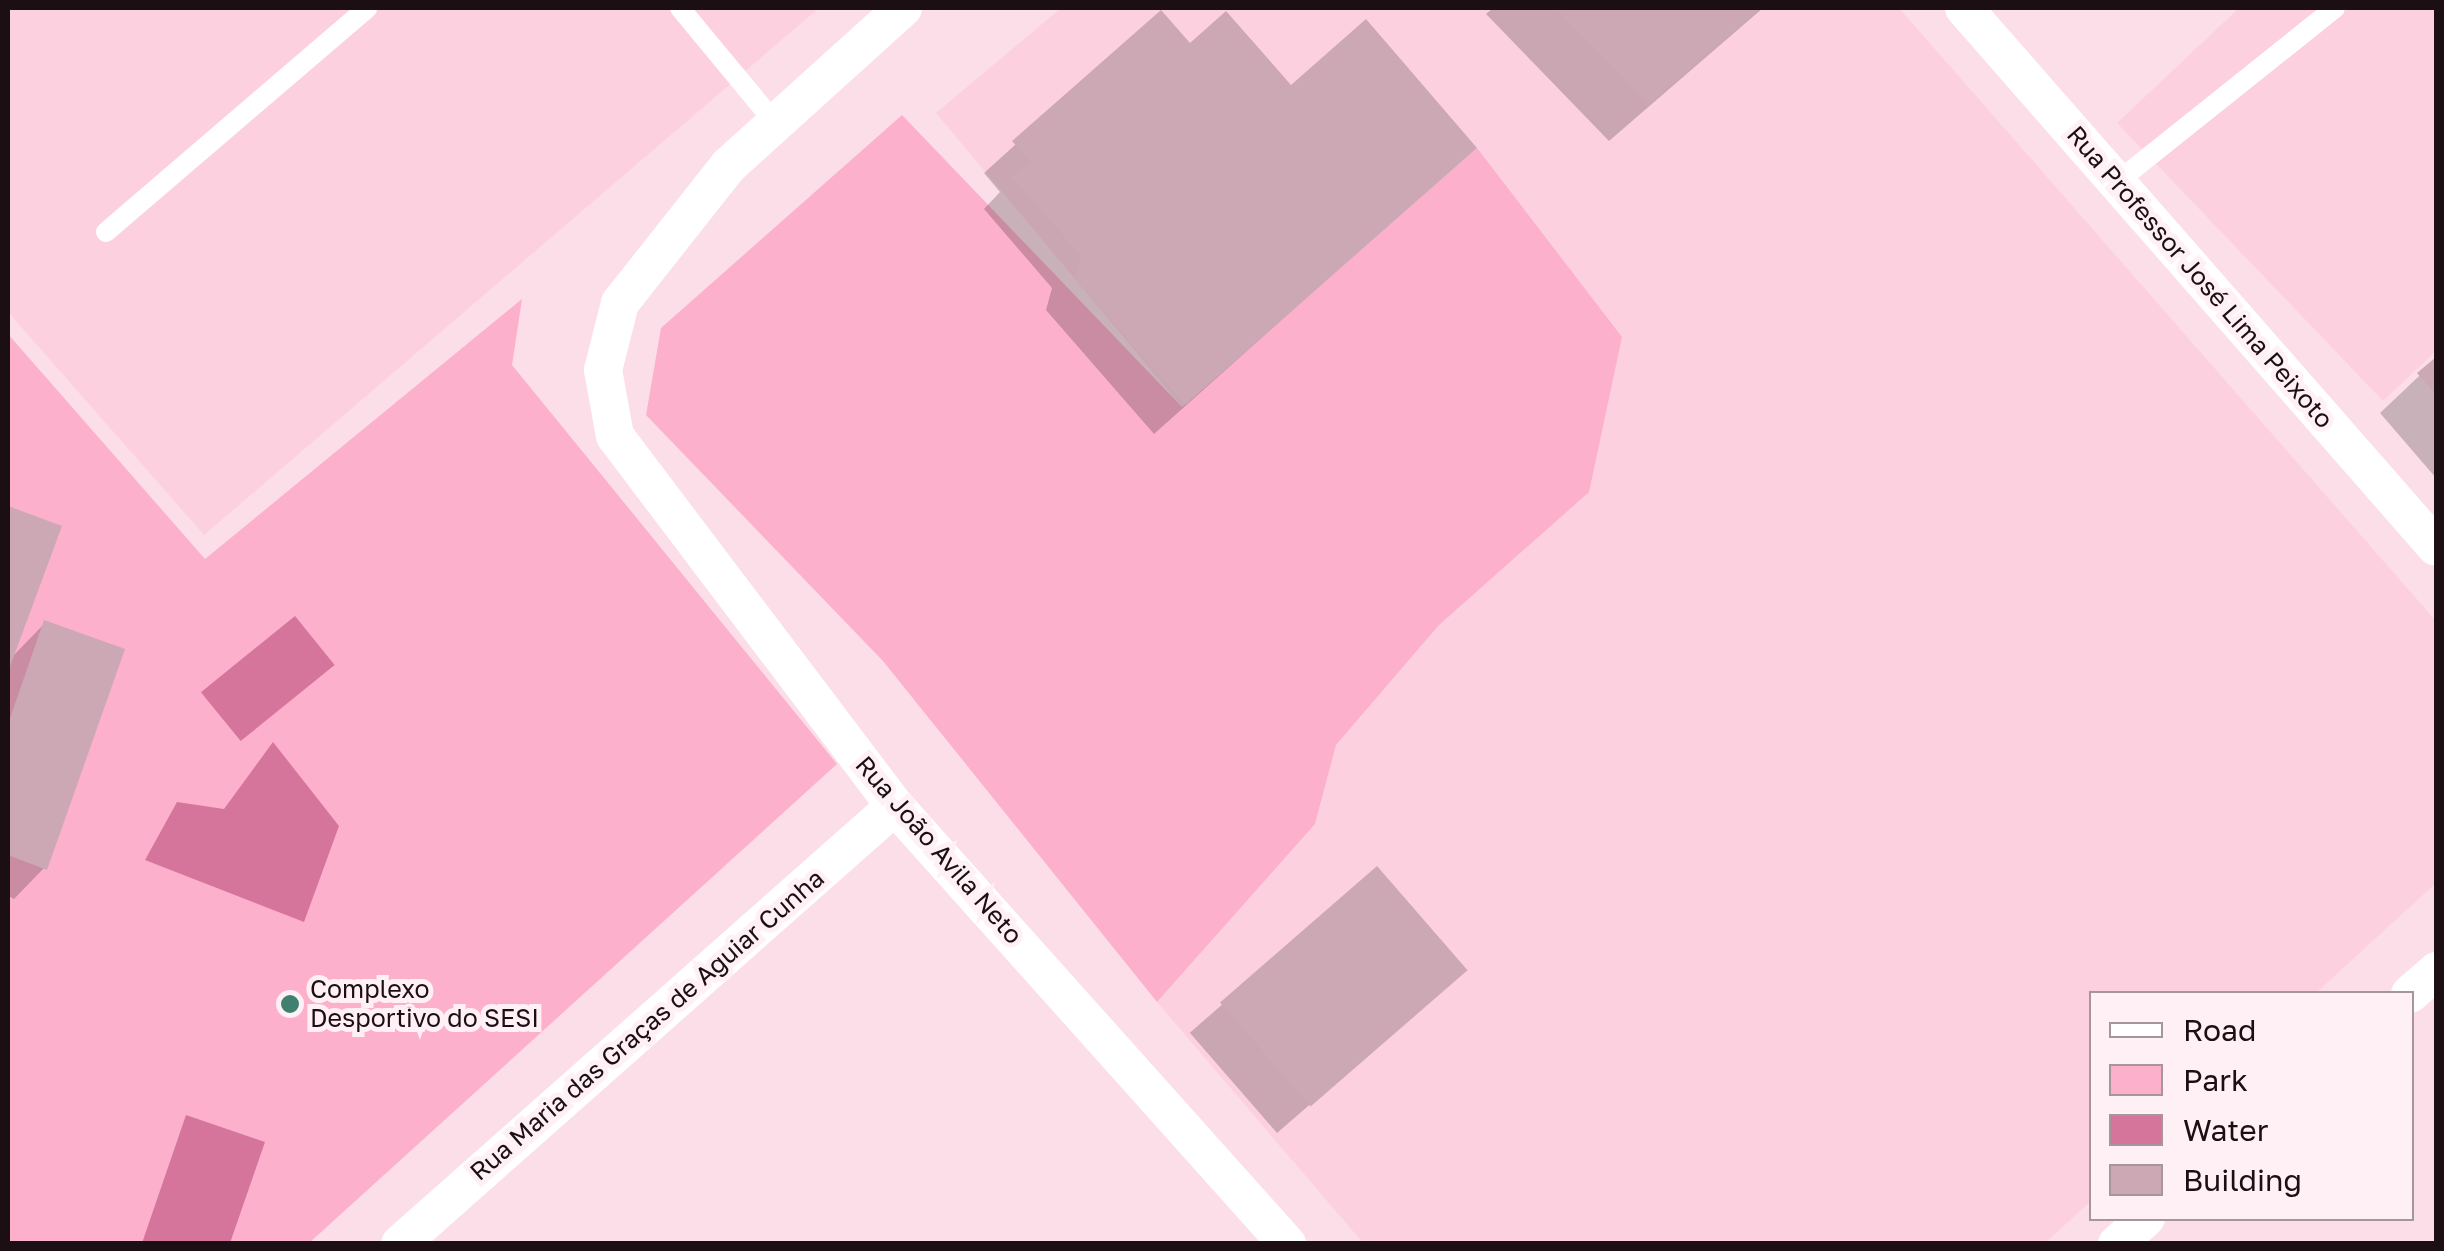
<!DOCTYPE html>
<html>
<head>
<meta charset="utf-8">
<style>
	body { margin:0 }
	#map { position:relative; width:2444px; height:1251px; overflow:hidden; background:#fcdee8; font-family:"Golos Text",sans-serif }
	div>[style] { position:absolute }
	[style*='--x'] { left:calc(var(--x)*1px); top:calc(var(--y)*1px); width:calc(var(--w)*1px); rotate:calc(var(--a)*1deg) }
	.built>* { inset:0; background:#fdd0e0 }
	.green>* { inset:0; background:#fcb0cc }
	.water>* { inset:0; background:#d5759c; transform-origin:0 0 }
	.shadow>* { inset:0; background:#0003; transform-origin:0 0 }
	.building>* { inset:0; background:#cba8b4; transform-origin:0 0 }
	.service>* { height:20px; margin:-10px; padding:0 10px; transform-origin:10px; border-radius:10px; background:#fff }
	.minor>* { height:38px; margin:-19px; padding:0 19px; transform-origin:19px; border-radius:19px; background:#fff }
	.dots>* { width:28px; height:28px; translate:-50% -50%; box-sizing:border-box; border:5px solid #fff0f5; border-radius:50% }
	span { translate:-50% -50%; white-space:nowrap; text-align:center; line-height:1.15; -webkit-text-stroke:10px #fff0f5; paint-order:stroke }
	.street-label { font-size:25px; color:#1b0f14 }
	.poi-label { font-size:25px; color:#1b0f14 }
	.left { translate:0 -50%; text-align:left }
	.frame { position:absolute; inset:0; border:10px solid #1b0f14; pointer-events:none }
	.legend { position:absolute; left:2089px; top:991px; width:325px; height:230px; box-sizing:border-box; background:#fff0f5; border:2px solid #a4969b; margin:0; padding:12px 18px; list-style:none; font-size:30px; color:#1b0f14 }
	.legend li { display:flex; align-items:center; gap:20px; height:50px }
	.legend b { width:50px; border:2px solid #a4969b }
</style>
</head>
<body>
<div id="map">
	<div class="built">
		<div style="clip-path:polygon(8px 8px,819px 8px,204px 535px,8px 312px)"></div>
		<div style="clip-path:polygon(1061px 8px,1899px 8px,2436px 621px,2436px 883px,2316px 993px,2092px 994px,2091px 1201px,2045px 1243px,1363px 1243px,1157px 1002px,1315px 824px,1336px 745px,1439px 625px,1182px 407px,936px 113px)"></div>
		<div style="clip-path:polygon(2239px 8px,2436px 8px,2436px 351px,2383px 401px,2117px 123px)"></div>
	</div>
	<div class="green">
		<div style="clip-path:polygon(902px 115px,1182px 407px,1477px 148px,1622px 337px,1589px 492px,1439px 625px,1336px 745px,1315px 824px,1157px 1002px,883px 661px,646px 415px,661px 328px)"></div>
		<div style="clip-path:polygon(522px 299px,512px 365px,837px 764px,309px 1243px,8px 1243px,8px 334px,205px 559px)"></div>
	</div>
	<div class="water">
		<div style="left:295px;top:616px;width:63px;height:121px;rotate:51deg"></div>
		<div style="clip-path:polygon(273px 742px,339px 826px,304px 922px,145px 860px,177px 802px,224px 809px)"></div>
		<div style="clip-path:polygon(186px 1115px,265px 1142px,230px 1243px,142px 1243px)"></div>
	</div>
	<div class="shadow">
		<div style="clip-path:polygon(1493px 8px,1763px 8px,1609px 141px,1486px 14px)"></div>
		<div style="clip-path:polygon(1161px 13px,1189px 46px,1291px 89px,1474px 148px,1154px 434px,1046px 310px,1052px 288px,984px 209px,1000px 192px,984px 173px)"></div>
		<div style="clip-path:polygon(2436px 360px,2436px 478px,2380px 413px)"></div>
		<div style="clip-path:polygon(8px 508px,59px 528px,11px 658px,45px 623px,44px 868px,14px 899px,8px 896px)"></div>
		<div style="left:1377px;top:870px;width:133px;height:248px;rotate:49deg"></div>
	</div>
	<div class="building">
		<div style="clip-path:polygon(1555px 8px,1761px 8px,1649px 104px)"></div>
		<div style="clip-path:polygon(1161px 10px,1190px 43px,1226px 11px,1291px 85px,1366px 19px,1477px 148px,1185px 405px,1075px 279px,1081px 256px,1012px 177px,1030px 162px,1012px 141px)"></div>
		<div style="clip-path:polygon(2436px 357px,2436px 395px,2417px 373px)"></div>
		<div style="clip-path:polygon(8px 506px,62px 526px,8px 672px)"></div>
		<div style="clip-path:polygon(44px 620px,125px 649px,47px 870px,8px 855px,8px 724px)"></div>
		<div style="left:1377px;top:866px;width:138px;height:208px;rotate:49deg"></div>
	</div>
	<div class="service">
		<div style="--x:680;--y:8;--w:149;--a:50.4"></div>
		<div style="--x:2117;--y:182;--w:279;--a:-38.6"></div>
		<div style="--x:106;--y:232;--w:344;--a:-40.6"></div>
	</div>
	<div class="minor">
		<div style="--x:903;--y:8;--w:234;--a:137.9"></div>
		<div style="--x:729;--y:165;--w:176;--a:128.3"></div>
		<div style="--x:620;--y:303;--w:69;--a:104.2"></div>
		<div style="--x:603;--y:370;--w:67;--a:79.7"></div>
		<div style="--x:615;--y:436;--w:464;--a:52.9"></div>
		<div style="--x:895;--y:806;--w:588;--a:48.17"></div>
		<div style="--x:1964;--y:8;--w:716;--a:48.79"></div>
		<div style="--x:2410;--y:994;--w:35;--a:-41"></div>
		<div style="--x:400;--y:1244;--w:661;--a:-41.5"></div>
		<div style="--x:2117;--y:1244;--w:39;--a:-42"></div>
	</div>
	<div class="dots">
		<div style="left:290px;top:1004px;background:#3f8070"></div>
	</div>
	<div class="street-label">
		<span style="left:2200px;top:277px;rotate:49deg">Rua Professor José Lima Peixoto</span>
		<span style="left:939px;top:850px;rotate:49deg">Rua João Avila Neto</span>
		<span style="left:647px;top:1025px;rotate:-41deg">Rua Maria das Graças de Aguiar Cunha</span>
	</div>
	<div class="poi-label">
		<span class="left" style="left:310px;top:1004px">Complexo<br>Desportivo do SESI</span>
	</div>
	<div class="frame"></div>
	<ul class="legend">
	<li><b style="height:12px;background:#fff"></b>Road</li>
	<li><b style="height:28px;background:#fcb0cc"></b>Park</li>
	<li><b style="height:28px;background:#d5759c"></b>Water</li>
	<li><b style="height:28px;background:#cba8b4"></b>Building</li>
	</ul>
</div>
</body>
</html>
